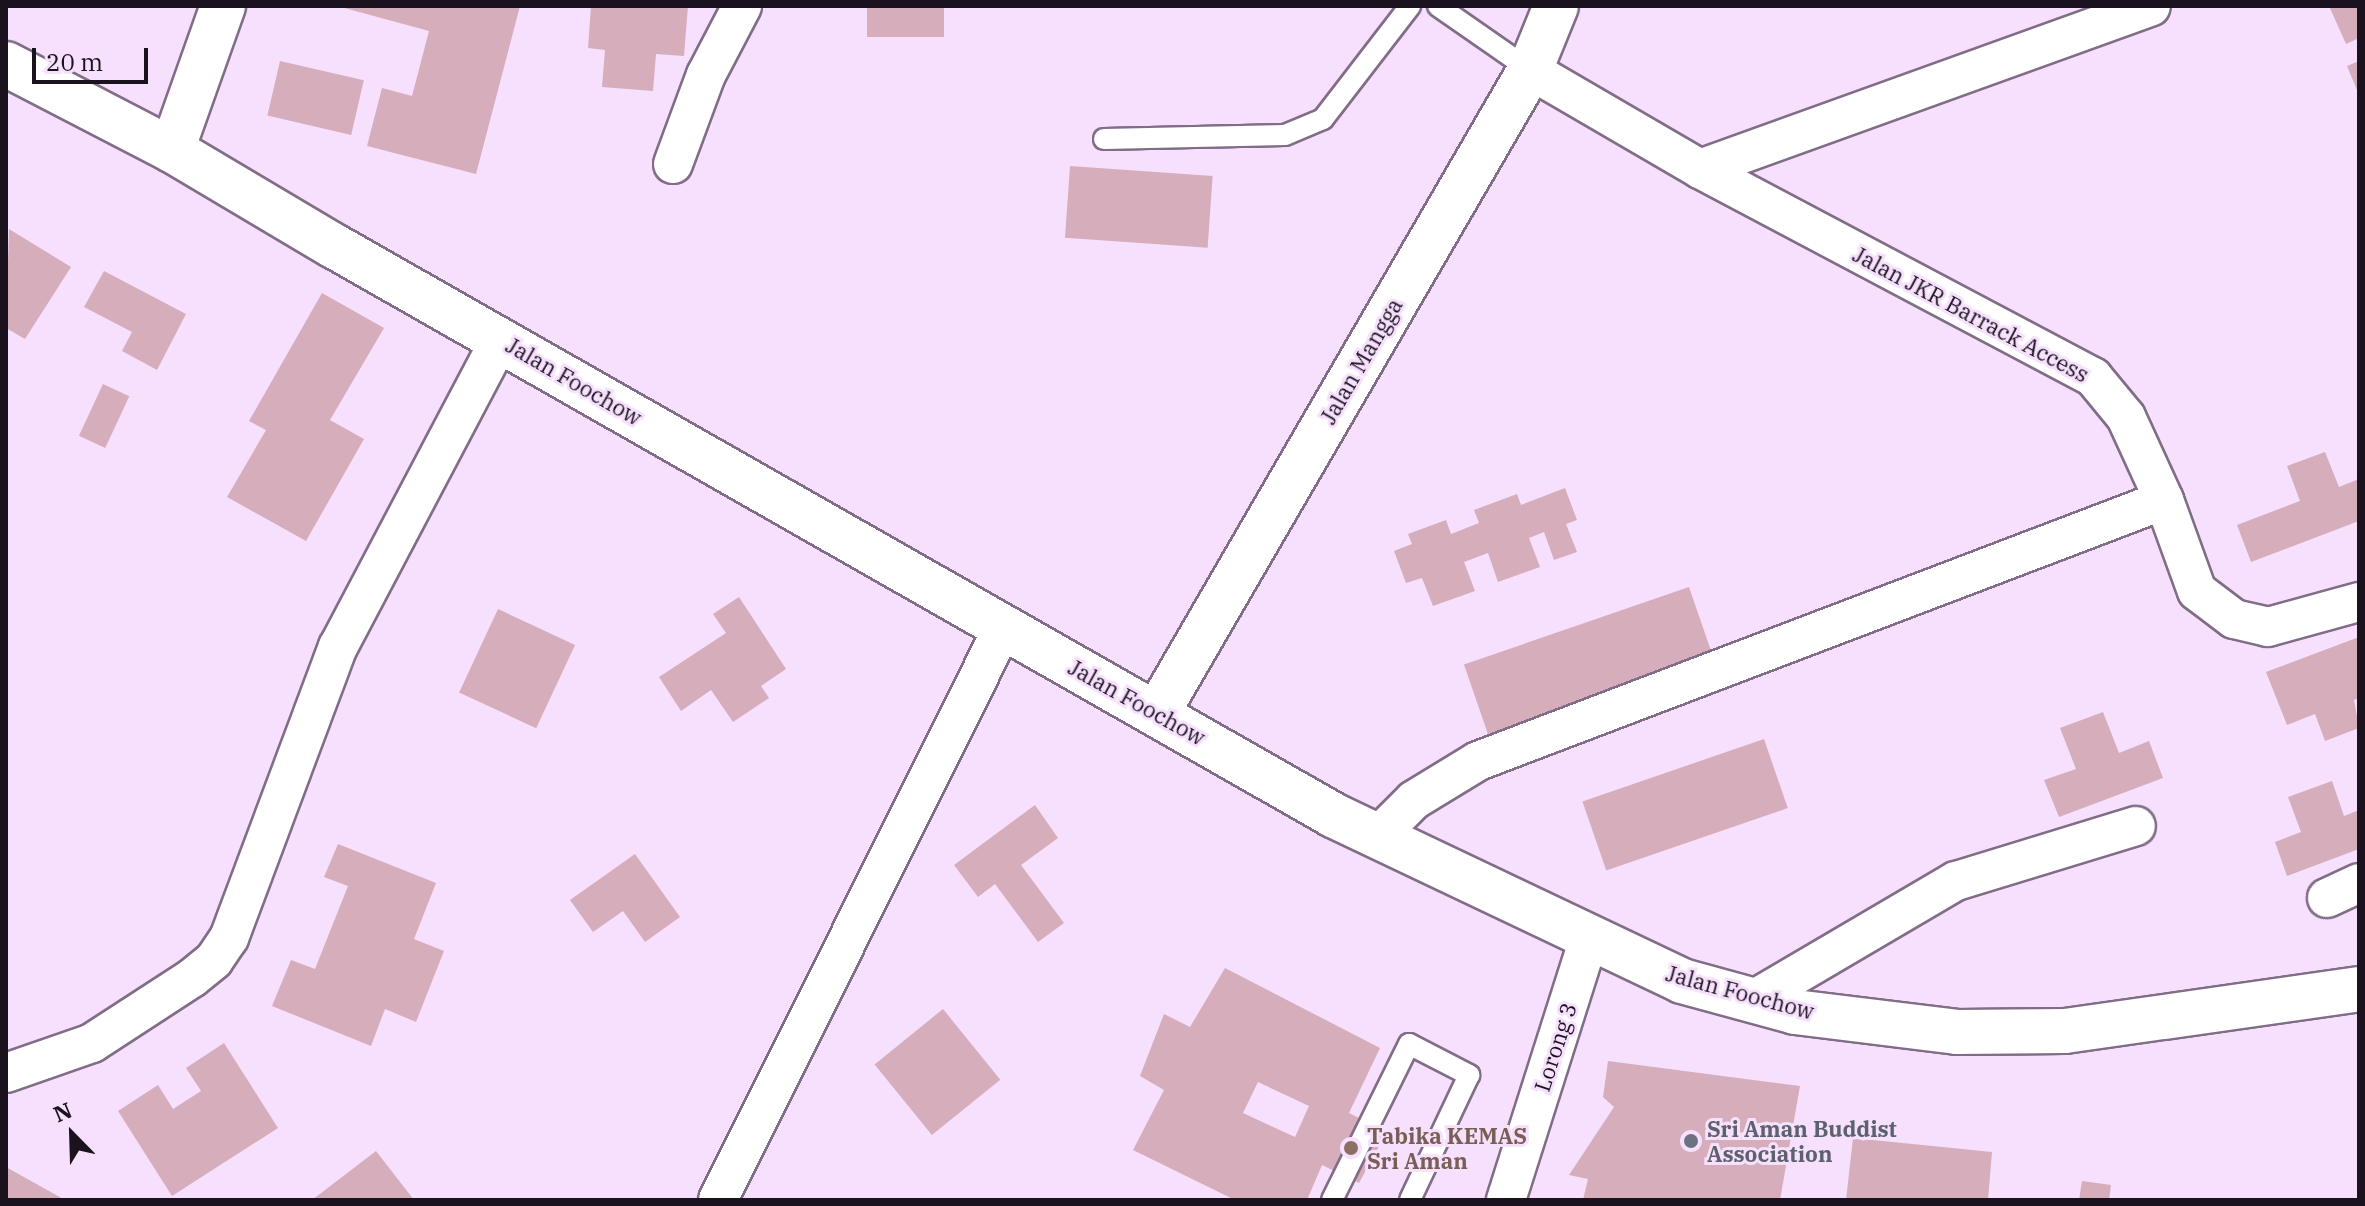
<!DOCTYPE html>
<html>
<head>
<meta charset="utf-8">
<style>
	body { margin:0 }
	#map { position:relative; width:2365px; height:1206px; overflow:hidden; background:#f6e0fd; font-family:"IBM Plex Serif",serif }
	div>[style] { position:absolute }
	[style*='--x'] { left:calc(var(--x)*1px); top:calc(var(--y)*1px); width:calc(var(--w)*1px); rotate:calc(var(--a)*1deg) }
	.building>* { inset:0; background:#d6adbb; transform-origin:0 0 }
	.roads { filter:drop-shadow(2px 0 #816d87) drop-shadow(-2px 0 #816d87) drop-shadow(0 2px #816d87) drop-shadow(0 -2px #816d87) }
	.lane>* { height:20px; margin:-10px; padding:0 10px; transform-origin:10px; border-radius:10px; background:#fff }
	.street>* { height:38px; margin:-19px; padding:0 19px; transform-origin:19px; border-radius:19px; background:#fff }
	.secondary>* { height:44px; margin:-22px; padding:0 22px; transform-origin:22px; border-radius:22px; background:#fff }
	.dots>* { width:22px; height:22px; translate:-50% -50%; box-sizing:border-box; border:4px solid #f6e0fd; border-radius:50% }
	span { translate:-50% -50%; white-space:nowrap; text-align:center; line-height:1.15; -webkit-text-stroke:6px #f6e0fd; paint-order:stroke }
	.street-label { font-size:22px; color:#1a131d }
	.worship-label { font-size:22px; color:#5b616d; font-weight:700 }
	.left { translate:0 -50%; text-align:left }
	.education-label { font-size:22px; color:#785e54; font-weight:700 }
	.frame { position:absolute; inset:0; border:8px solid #1a131d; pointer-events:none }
	.north { position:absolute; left:32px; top:1094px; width:80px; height:80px; -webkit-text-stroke:6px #f6e0fd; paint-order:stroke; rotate:337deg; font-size:22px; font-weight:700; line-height:32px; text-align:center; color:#1a131d }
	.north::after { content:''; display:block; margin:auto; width:28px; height:36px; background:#1a131d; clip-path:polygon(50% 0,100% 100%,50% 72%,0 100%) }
	.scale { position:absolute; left:32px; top:48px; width:116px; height:36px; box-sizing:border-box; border:4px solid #1a131d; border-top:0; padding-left:10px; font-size:24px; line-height:28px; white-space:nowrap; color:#1a131d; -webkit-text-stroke:6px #f6e0fd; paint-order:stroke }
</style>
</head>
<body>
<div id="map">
	<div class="building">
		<div style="clip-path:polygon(337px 6px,520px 6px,476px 174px,367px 146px,382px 88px,412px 96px,429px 31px)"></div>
		<div style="clip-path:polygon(591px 6px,688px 6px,684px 56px,656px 54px,653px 91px,602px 87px,605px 50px,588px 48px)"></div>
		<div style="left:867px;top:6px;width:77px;height:31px"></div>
		<div style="clip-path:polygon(2329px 6px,2359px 6px,2359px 38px,2346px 44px)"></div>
		<div style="left:280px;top:61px;width:86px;height:56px;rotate:13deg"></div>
		<div style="clip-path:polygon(2359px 61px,2359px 95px,2347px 66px)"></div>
		<div style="left:1070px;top:166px;width:143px;height:72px;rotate:4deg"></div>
		<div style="clip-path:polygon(9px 229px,71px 267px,25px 339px,6px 328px)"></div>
		<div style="clip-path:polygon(104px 271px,186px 314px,157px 370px,122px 351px,132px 332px,84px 307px)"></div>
		<div style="clip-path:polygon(322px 293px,384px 328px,330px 420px,364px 439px,306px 541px,227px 497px,266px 430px,249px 421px)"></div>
		<div style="left:103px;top:384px;width:29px;height:57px;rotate:25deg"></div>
		<div style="clip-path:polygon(2325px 452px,2339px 487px,2359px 479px,2359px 521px,2251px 562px,2237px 525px,2300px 501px,2287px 466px)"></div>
		<div style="clip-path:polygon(1565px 488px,1577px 520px,1566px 524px,1577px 552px,1554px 560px,1544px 532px,1529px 538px,1540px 567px,1498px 582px,1488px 553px,1464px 562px,1475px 591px,1433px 606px,1422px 578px,1406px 583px,1394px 551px,1412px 544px,1408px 534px,1446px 520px,1451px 534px,1479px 523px,1474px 510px,1517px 494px,1521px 505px)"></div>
		<div style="left:1689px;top:587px;width:76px;height:238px;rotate:71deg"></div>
		<div style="clip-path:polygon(739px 597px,786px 669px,761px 686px,769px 698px,733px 722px,711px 690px,681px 711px,659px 677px,726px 633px,713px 614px)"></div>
		<div style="left:498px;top:609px;width:85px;height:92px;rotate:25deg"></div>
		<div style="clip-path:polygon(2359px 637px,2359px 698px,2354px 700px,2359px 728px,2325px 741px,2315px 714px,2287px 725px,2266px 672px)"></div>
		<div style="clip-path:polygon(2103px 712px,2119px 753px,2149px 741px,2163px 778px,2059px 817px,2044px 780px,2076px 769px,2060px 728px)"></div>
		<div style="left:1764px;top:739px;width:73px;height:192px;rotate:71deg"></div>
		<div style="clip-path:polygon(2332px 781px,2344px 816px,2359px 810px,2359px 849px,2287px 876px,2275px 842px,2301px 832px,2288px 797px)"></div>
		<div style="clip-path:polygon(1035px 805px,1058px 838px,1021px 865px,1064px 923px,1038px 942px,995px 884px,978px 897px,954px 865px)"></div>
		<div style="clip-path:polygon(338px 844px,436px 883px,414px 939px,444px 951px,416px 1022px,385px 1009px,371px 1046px,272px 1006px,291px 960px,315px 969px,348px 886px,324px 877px)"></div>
		<div style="clip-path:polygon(635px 854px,680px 917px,645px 942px,623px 911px,593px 932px,570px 900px)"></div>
		<div style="clip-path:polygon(evenodd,1225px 968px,1380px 1048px,1349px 1113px,1387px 1132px,1359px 1183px,1322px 1165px,1307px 1200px,1235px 1200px,1133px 1150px,1164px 1090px,1140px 1076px,1164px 1014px,1190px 1027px,1225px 968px,1258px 1082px,1309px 1106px,1295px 1137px,1243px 1113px,1258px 1082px)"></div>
		<div style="left:943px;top:1009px;width:91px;height:88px;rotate:51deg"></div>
		<div style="clip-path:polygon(224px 1043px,278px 1128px,172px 1196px,118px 1111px,158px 1085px,173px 1109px,201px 1091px,186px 1068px)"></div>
		<div style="clip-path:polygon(1608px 1061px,1800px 1086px,1780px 1200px,1583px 1200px,1588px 1179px,1569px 1175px,1614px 1107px,1603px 1097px)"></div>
		<div style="clip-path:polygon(1853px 1138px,1992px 1152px,1988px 1200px,1846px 1200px)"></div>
		<div style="clip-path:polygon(376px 1151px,414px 1200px,312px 1200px)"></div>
		<div style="clip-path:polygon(6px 1167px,65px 1200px,6px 1200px)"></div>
		<div style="clip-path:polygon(2082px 1181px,2111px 1185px,2109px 1200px,2079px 1200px)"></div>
	</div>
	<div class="roads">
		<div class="lane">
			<div style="--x:1438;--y:6;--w:112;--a:34.8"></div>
			<div style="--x:1104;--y:139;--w:181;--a:-1.3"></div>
			<div style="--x:1285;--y:135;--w:41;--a:-22.8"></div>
			<div style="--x:1323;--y:119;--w:143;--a:-52.4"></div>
			<div style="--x:1332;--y:1200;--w:174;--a:-63.7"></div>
			<div style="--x:1409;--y:1044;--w:68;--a:27.3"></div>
			<div style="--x:1469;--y:1075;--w:138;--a:115.3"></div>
		</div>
		<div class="street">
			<div style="--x:1530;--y:70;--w:197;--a:30.2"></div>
			<div style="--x:1700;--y:169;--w:445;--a:27.9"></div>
			<div style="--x:2093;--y:377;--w:52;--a:50.5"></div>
			<div style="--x:2126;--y:417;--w:91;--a:65.4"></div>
			<div style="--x:2164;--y:500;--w:97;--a:70.1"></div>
			<div style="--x:2197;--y:591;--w:46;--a:37.1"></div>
			<div style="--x:2234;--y:619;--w:35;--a:13"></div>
			<div style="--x:2268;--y:627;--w:94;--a:-15.4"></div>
			<div style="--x:673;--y:164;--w:95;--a:-69.7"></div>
			<div style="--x:706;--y:75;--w:78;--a:-62.4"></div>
			<div style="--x:1700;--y:169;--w:479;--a:-19.8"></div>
			<div style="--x:1378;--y:836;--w:51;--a:-45"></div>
			<div style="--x:1414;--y:800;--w:75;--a:-31.4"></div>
			<div style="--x:1478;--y:761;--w:734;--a:-20.83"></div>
			<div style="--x:2327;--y:898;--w:35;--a:-25"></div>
			<div style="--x:1753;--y:1000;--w:235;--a:-30.4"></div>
			<div style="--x:1956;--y:881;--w:188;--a:-17"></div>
			<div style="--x:6;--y:1073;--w:91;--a:-19.2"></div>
			<div style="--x:92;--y:1043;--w:119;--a:-33"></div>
			<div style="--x:192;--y:978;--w:28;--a:-39"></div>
			<div style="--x:214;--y:960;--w:27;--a:-56"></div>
			<div style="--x:229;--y:938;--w:311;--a:-69.5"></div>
			<div style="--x:338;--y:647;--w:349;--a:-62.2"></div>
			<div style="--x:718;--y:1200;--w:639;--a:-63.52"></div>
			<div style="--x:1506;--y:1200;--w:274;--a:-72.4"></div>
		</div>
		<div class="secondary">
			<div style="--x:6;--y:64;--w:187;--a:27.4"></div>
			<div style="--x:172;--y:150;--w:188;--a:30.7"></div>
			<div style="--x:334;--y:246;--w:1150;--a:29.66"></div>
			<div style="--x:1333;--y:815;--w:386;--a:25.4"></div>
			<div style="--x:1682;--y:981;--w:117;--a:15.3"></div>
			<div style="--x:1795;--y:1012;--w:163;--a:7"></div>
			<div style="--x:1957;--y:1032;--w:108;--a:-0.5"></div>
			<div style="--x:2065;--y:1031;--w:297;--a:-8.1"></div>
			<div style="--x:172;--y:150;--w:153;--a:-70.5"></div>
			<div style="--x:1157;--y:713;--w:743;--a:-59.88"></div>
			<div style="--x:1530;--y:70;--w:69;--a:-67.9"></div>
		</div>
	</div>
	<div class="dots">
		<div style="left:1691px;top:1141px;background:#6b7280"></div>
		<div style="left:1351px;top:1148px;background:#8d6e63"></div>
	</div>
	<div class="street-label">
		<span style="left:1971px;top:314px;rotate:28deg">Jalan JKR Barrack Access</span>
		<span style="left:1361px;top:361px;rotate:-60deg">Jalan Mangga</span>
		<span style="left:574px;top:381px;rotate:30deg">Jalan Foochow</span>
		<span style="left:1137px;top:702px;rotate:29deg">Jalan Foochow</span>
		<span style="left:1740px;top:992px;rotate:15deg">Jalan Foochow</span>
		<span style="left:1555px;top:1047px;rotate:-72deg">Lorong 3</span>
	</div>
	<div class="worship-label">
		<span class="left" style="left:1707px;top:1141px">Sri Aman Buddist<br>Association</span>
	</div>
	<div class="education-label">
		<span class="left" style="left:1367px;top:1148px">Tabika KEMAS<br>Sri Aman</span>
	</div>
	<div class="frame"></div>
	<div class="north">N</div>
	<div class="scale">20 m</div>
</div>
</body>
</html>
